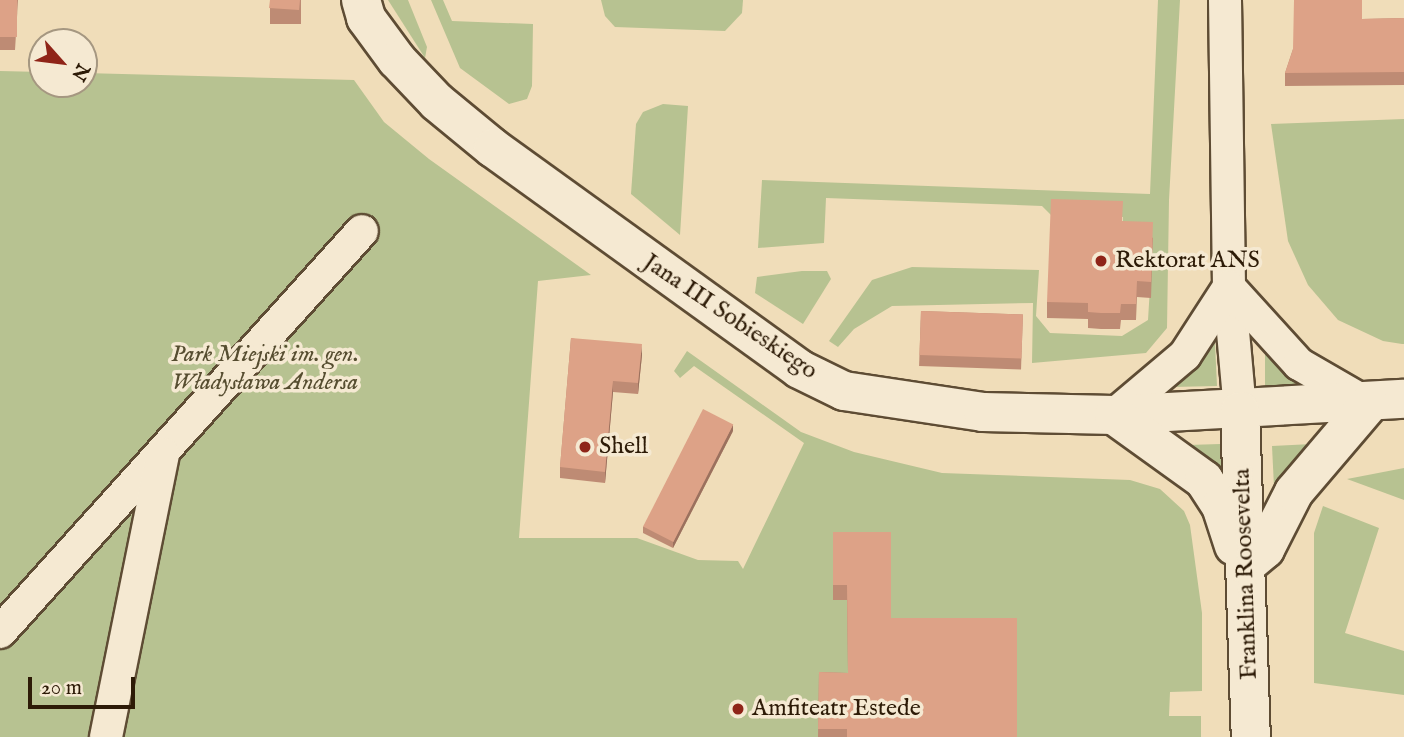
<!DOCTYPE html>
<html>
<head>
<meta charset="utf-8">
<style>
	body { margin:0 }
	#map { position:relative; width:1404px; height:737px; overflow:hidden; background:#f0ddb9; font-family:"IM FELL English",serif }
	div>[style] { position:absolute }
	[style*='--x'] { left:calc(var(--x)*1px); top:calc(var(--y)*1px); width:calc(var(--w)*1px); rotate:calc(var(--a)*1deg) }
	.green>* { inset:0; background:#b7c291 }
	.roads { filter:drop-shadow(2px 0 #5e4c34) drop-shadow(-2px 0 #5e4c34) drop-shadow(0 2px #5e4c34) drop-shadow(0 -2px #5e4c34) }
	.street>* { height:32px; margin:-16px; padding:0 16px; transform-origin:16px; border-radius:16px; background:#f5e9d2 }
	.secondary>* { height:38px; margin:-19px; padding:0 19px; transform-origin:19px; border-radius:19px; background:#f5e9d2 }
	.wall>* { inset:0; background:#be8b74; transform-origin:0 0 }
	.shaded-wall>* { inset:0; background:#9b715e }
	.building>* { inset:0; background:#dda287; transform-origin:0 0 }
	.dots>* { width:19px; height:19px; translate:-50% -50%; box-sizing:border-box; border:4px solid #f5e9d2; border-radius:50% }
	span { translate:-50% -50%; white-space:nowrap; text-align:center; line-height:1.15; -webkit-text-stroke:7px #f5e9d2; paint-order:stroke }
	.poi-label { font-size:24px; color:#2d1b07 }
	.left { translate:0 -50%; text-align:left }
	.street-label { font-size:24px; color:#2d1b07 }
	.park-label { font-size:24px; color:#564d30; font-style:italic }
	.north { position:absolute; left:28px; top:28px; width:70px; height:70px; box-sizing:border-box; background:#f5e9d2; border:2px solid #a59781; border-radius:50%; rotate:118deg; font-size:19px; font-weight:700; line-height:28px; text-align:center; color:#2d1b07 }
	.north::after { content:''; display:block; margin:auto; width:24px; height:32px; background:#8f2418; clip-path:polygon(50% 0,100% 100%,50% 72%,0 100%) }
	.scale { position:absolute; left:28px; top:677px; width:107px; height:32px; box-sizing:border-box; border:4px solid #2d1b07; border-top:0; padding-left:9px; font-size:21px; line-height:24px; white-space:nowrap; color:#2d1b07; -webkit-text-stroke:5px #f5e9d2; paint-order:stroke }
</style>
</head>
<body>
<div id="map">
	<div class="green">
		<div style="clip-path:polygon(388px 0,408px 0,427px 47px,425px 58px)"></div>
		<div style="clip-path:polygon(431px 0,443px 0,452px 21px,533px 24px,532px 86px,527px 99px,509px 104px,460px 68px)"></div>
		<div style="clip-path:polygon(601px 0,743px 0,742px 13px,725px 31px,615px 27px,605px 16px)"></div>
		<div style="clip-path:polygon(1158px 0,1180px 0,1169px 200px,1167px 328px,1146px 353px,1032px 363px,1033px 303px,892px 306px,854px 329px,838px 347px,829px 341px,872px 280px,912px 267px,1039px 270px,1036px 316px,1050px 333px,1122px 336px,1148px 320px,1153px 239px,1122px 237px,1123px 217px,1051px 215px,1042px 206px,826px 198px,824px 243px,758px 248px,762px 180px,1150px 194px)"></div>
		<div style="clip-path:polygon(0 71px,42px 72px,42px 84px,84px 84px,84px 73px,354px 80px,384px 122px,429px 159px,591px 275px,538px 281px,519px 538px,637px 538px,698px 560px,738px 561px,743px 569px,804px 443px,694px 366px,680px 378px,674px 371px,687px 351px,801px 432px,854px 452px,942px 473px,1130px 480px,1160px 489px,1184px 511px,1190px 525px,1202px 613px,1202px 691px,1170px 692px,1169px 716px,1201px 716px,1201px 737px,0 737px)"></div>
		<div style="clip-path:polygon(663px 104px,688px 106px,680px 235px,631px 194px,636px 124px,643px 112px)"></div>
		<div style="clip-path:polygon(1404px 119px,1404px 344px,1402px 344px,1383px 341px,1338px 320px,1308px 285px,1288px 241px,1271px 124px)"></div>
		<div style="clip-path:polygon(802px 271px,827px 271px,831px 279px,803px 324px,755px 293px,757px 277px)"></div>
		<div style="clip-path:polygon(1210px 343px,1215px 343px,1217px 386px,1172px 387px)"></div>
		<div style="clip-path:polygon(1269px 353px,1281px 371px,1306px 383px,1306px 387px,1265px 389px,1265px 354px)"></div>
		<div style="clip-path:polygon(1220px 444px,1222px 479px,1188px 445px)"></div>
		<div style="clip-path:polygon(1312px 444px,1282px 485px,1274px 487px,1272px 446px)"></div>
		<div style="clip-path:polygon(1404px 468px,1404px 500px,1347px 479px)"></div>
		<div style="clip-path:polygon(1323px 506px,1379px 528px,1345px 633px,1404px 651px,1404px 695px,1314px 683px,1314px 533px)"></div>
	</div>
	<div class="roads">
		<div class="street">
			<div style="--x:1225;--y:0;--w:287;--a:89.2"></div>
			<div style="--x:1229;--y:287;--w:124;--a:84.9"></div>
			<div style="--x:1229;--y:287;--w:104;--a:47.7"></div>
			<div style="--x:1299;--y:364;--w:80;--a:30.1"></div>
			<div style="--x:1114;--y:415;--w:93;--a:-40.2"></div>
			<div style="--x:1185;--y:355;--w:81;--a:-57.1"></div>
			<div style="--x:0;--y:632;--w:540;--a:-47.93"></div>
			<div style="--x:106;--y:737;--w:289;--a:-78.6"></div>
		</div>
		<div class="secondary">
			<div style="--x:361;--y:0;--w:19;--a:74"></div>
			<div style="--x:366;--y:18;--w:52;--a:53.6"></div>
			<div style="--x:397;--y:60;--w:58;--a:46.4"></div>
			<div style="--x:437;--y:102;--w:72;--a:39.4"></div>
			<div style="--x:493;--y:148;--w:377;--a:35.8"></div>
			<div style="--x:799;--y:369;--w:50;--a:26.1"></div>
			<div style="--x:844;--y:391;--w:141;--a:8.6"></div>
			<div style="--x:983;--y:412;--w:131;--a:1.3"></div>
			<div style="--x:1114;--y:415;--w:290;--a:-3.2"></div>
			<div style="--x:1240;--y:411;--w:326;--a:88.1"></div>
			<div style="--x:1114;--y:415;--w:111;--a:35.8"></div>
			<div style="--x:1204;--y:480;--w:31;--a:57"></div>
			<div style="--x:1221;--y:506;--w:42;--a:72"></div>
			<div style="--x:1246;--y:565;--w:25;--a:-40"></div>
			<div style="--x:1265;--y:549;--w:64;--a:-63"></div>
			<div style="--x:1294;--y:492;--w:116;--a:-49.6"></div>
		</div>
	</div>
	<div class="wall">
		<div style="clip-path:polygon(0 0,18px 0,15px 50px,0 50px)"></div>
		<div style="left:270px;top:0;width:31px;height:24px"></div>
		<div style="clip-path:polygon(1404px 18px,1404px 85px,1285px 86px,1285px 73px,1293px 49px,1362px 19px)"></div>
		<div style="clip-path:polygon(1123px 221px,1153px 238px,1151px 298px,1137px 297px,1136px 320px,1121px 320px,1120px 329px,1101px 329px,1088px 328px,1088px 319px,1047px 318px,1047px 302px)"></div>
		<div style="left:921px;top:311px;width:102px;height:55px;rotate:2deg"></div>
		<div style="clip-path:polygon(571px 338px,642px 355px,638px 394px,613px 392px,605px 483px,560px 478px,560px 467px)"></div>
		<div style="clip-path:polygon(733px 431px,673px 548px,643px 533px,643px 527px)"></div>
		<div style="clip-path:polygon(833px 532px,891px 618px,1017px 737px,818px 737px,819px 672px,848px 673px,847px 600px,833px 600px)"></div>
	</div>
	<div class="shaded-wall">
		<div style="clip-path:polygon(642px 344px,642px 355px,638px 394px,638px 383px)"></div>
		<div style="clip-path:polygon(613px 381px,613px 392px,605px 483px,605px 472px)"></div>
		<div style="clip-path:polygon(733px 424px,733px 431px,673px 548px,673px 542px)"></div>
	</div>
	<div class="building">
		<div style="left:0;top:0;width:17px;height:37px"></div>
		<div style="clip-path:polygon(270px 0,300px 0,299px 10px,269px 8px)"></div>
		<div style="clip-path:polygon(1294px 0,1362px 0,1362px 19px,1404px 18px,1404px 72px,1285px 73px,1293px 49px)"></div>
		<div style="clip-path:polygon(1051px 199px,1123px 201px,1122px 221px,1153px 222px,1151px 282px,1137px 281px,1136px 304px,1121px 304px,1120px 313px,1101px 313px,1088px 312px,1088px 303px,1047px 302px)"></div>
		<div style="left:921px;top:311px;width:102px;height:44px;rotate:2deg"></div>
		<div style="clip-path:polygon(571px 338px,642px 344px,638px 383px,613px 381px,605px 472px,560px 467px)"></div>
		<div style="left:703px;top:409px;width:34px;height:132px;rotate:27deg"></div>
		<div style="clip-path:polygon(833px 532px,891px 532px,891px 618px,1017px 618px,1017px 737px,847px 737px,847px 729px,818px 729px,819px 672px,848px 673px,847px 585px,833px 585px)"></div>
	</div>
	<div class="dots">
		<div style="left:1101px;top:261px;background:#8f2418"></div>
		<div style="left:585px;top:447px;background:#8f2418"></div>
		<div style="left:738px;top:709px;background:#8f2418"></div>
	</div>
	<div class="poi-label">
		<span class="left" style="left:1115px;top:261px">Rektorat ANS</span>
		<span class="left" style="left:599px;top:447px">Shell</span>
		<span class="left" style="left:752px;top:709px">Amfiteatr Estede</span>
	</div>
	<div class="street-label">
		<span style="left:730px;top:317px;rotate:34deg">Jana III Sobieskiego</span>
		<span style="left:1246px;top:574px;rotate:-92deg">Franklina Roosevelta</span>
	</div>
	<div class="park-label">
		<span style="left:265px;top:369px">Park Miejski im. gen.<br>Władysława Andersa</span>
	</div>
	<div class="north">N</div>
	<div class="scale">20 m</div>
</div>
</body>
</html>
